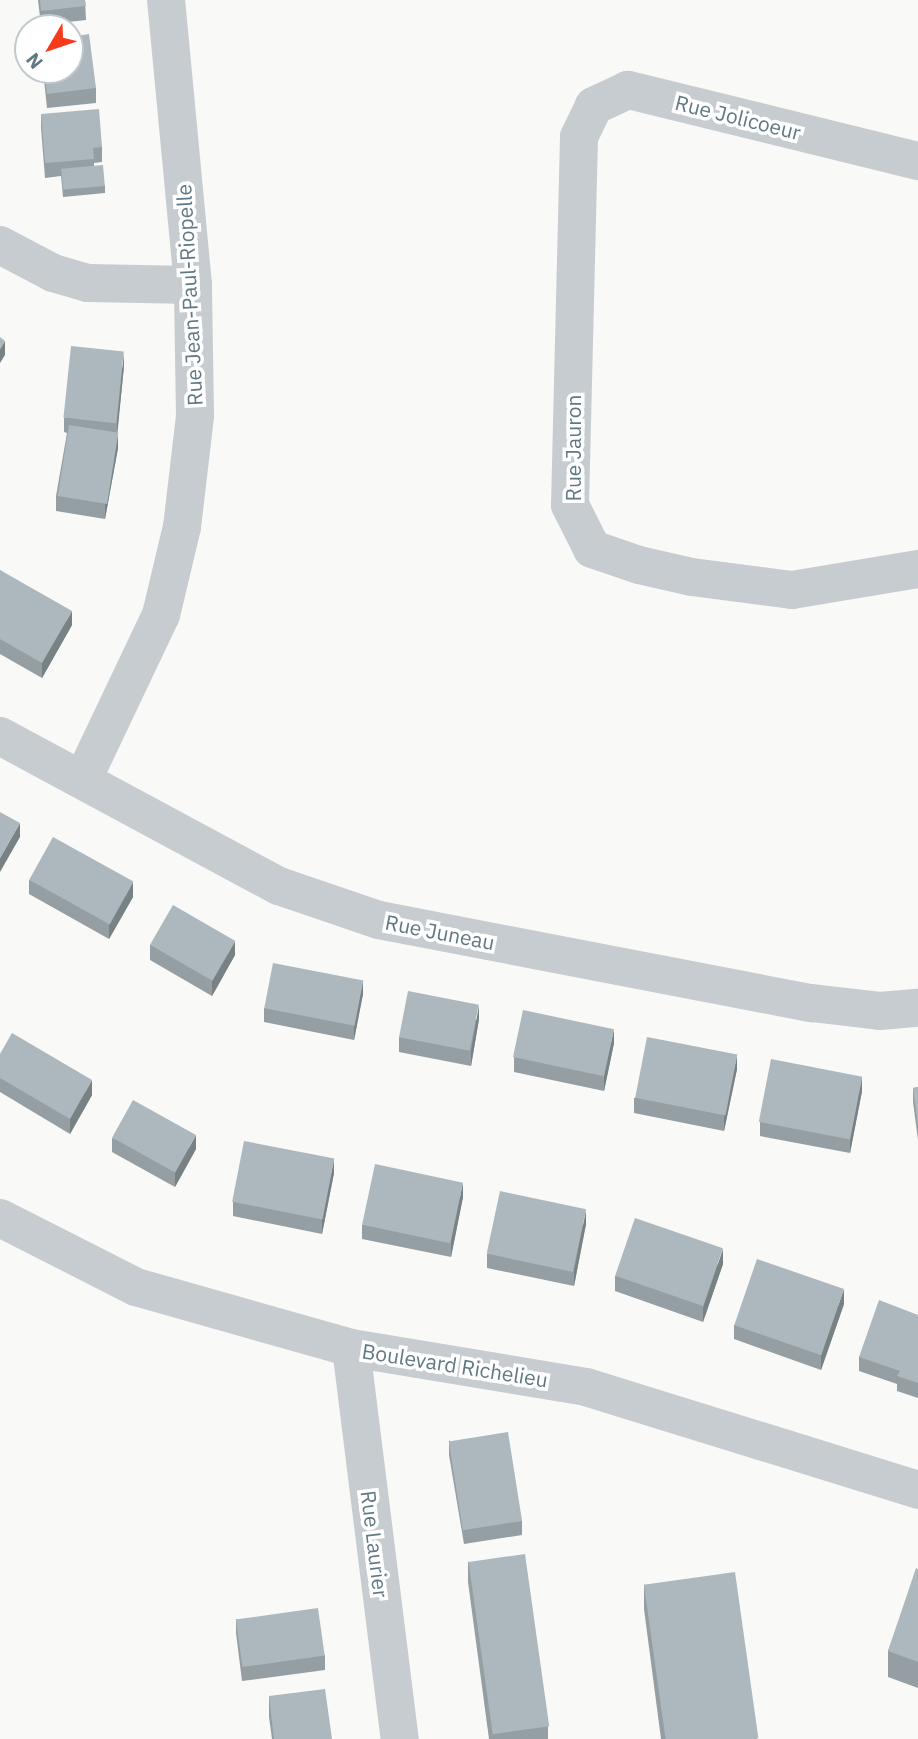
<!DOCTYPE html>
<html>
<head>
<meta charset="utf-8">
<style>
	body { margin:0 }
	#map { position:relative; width:918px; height:1739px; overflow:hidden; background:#f9f9f7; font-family:"IBM Plex Sans",sans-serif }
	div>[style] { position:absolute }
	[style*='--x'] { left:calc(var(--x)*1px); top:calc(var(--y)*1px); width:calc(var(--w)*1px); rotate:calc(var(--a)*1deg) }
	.minor>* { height:38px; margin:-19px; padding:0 19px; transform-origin:19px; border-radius:19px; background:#c6cccf }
	.wall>* { inset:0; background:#949ea3 }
	.shaded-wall>* { inset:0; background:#788184 }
	.building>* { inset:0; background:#acb8bd; transform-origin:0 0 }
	span { translate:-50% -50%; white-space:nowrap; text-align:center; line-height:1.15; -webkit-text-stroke:7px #fff; paint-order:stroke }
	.street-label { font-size:21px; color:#617985 }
	.north { position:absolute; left:14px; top:14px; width:70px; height:70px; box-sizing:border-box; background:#fff; border:2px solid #c0c9ce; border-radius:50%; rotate:231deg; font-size:19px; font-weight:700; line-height:28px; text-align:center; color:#617985 }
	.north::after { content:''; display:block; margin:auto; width:24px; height:32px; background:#f63a1a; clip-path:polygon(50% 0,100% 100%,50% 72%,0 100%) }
</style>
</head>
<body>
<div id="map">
	<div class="minor">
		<div style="--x:918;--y:161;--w:299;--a:-166.2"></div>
		<div style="--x:628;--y:90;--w:38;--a:155"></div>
		<div style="--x:594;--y:106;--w:34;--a:116"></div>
		<div style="--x:579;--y:137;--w:368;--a:91.4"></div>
		<div style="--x:570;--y:505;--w:49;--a:63.4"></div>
		<div style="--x:592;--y:549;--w:50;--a:18.8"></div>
		<div style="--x:639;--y:565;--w:54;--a:12.8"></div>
		<div style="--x:692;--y:577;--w:101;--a:7.4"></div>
		<div style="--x:792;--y:590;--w:128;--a:-9.5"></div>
		<div style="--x:0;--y:245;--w:60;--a:27.8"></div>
		<div style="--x:53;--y:273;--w:36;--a:16"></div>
		<div style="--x:88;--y:283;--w:105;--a:1.1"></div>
		<div style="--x:0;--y:736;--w:317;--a:28.3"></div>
		<div style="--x:279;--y:886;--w:106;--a:18.8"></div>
		<div style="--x:379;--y:920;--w:441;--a:10.9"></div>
		<div style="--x:812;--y:1003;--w:68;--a:6.7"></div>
		<div style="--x:880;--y:1011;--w:38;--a:-5"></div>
		<div style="--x:83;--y:779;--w:182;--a:-64.6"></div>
		<div style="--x:161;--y:615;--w:90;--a:-76.6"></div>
		<div style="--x:182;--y:527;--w:112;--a:-83.3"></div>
		<div style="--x:195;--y:416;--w:131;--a:-90.9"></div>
		<div style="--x:193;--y:285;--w:286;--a:-95.4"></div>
		<div style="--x:0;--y:1218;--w:153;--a:26.9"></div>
		<div style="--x:136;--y:1287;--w:223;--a:15.8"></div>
		<div style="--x:351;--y:1348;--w:238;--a:9.4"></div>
		<div style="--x:586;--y:1387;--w:348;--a:17.2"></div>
		<div style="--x:351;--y:1348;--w:394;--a:82.9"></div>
	</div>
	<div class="wall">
		<div style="clip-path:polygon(38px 0,85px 0,86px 20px,41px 25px)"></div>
		<div style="clip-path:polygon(43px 70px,70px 70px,96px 88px,96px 103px,47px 108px)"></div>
		<div style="clip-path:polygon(41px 114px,102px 147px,102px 162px,94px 163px,94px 166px,105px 186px,105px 193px,63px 197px,61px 176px,45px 178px,41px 128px)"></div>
		<div style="clip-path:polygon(124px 366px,117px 433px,118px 448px,105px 519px,56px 511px,56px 496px,67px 433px,64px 432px,64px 418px)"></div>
		<div style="clip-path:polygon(0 570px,72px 625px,42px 678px,0 654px)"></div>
		<div style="clip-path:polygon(29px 880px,133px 897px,109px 939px,29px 894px)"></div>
		<div style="clip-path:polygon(150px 945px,235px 955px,212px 996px,150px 960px)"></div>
		<div style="clip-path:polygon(363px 994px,354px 1040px,264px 1022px,264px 1008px)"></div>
		<div style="clip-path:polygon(479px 1019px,471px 1066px,399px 1052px,399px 1037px)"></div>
		<div style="clip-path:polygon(614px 1043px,604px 1091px,514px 1072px,514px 1057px)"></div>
		<div style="clip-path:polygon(0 1054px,92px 1095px,70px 1134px,0 1092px)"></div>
		<div style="clip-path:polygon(737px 1069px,724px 1131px,634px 1113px,634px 1098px)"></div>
		<div style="clip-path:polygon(918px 1087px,918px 1140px,913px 1102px,913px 1088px)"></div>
		<div style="clip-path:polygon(862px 1091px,850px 1153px,760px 1136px,760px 1122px)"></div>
		<div style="clip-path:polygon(112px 1138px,196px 1149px,175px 1187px,112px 1152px)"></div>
		<div style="clip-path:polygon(334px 1173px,322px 1234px,233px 1216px,233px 1202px)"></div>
		<div style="clip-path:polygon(463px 1197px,451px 1257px,362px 1239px,362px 1225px)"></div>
		<div style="clip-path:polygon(586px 1224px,574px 1286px,487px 1268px,487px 1254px)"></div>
		<div style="clip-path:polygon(723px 1264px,703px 1322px,615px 1291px,615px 1276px)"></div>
		<div style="clip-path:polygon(844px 1304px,821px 1370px,734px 1339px,734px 1325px)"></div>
		<div style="clip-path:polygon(918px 1315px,918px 1398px,897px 1391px,897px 1384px,859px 1371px,859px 1357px)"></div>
		<div style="clip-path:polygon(449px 1440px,522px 1521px,522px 1535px,464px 1544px,449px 1455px)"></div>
		<div style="clip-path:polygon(468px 1561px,548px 1726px,548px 1739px,489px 1739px,468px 1582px)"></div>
		<div style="clip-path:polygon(918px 1569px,918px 1688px,888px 1677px,888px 1651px)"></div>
		<div style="clip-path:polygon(644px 1584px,757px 1739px,661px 1739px,644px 1609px)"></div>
		<div style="clip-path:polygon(236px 1619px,325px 1655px,325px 1670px,242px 1681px,236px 1633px)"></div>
		<div style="clip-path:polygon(269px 1696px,332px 1739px,272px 1739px,269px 1717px)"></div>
	</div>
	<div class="shaded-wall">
		<div style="clip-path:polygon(5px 341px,5px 355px,0 363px,0 349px)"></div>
		<div style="clip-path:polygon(124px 352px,124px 366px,117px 437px,117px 423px)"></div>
		<div style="clip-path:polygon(118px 433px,118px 448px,105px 519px,105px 505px)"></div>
		<div style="clip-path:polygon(72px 611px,72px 625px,42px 678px,42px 663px)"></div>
		<div style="clip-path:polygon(20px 823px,20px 837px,0 872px,0 858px)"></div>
		<div style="clip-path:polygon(133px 882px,133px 897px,109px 939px,109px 925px)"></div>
		<div style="clip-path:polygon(235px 941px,235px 955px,212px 996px,212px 981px)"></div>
		<div style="clip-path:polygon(363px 980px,363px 994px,354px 1040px,354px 1025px)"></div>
		<div style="clip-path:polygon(479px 1005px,479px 1019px,471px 1066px,471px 1051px)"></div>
		<div style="clip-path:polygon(614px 1029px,614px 1043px,604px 1091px,604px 1076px)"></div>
		<div style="clip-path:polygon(737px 1055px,737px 1069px,724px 1131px,724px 1117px)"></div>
		<div style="clip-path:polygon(862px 1076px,862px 1091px,850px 1153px,850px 1138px)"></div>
		<div style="clip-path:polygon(92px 1080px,92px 1095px,70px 1134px,70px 1119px)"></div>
		<div style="clip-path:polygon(196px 1135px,196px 1149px,175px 1187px,175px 1173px)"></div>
		<div style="clip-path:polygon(334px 1159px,334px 1173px,322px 1234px,322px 1219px)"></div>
		<div style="clip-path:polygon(463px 1182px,463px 1197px,451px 1257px,451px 1242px)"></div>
		<div style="clip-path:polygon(586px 1210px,586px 1224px,574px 1286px,574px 1271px)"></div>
		<div style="clip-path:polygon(723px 1249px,723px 1264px,703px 1322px,703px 1308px)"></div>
		<div style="clip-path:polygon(844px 1289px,844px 1304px,821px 1370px,821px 1355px)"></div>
	</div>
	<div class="building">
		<div style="clip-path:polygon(40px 0,85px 0,86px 6px,41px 11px)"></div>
		<div style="clip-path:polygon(89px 34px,96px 88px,47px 94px,44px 70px,70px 70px,70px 37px)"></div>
		<div style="clip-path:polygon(99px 109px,102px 147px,93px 148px,94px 159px,45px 163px,41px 114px)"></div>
		<div style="left:103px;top:165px;width:21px;height:42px;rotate:85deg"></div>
		<div style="clip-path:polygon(0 337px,5px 341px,0 349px)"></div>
		<div style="left:71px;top:346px;width:53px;height:72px;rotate:6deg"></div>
		<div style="left:69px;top:425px;width:50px;height:72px;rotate:9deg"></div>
		<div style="clip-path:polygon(0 570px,72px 611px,42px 663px,0 639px)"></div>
		<div style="clip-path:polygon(0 812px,20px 823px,0 858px)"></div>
		<div style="left:53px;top:837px;width:92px;height:49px;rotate:29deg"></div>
		<div style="left:173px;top:905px;width:72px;height:46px;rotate:30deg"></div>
		<div style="left:273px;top:963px;width:92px;height:46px;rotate:11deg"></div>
		<div style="left:408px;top:991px;width:72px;height:47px;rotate:11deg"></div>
		<div style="left:523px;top:1010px;width:93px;height:48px;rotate:12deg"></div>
		<div style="clip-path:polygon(12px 1033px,92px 1080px,70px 1119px,0 1078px,0 1054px)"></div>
		<div style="left:647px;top:1037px;width:92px;height:62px;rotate:11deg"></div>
		<div style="left:771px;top:1059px;width:93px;height:64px;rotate:11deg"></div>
		<div style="clip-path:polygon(918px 1087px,918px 1126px,913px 1088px)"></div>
		<div style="left:133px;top:1100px;width:72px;height:43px;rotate:29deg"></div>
		<div style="left:244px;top:1141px;width:92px;height:62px;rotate:11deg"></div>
		<div style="left:375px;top:1164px;width:90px;height:62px;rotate:12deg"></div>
		<div style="left:500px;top:1191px;width:88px;height:64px;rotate:12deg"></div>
		<div style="left:635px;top:1218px;width:93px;height:61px;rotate:19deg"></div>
		<div style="left:757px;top:1259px;width:92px;height:70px;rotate:19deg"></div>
		<div style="clip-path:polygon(879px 1300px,918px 1315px,918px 1383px,897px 1376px,900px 1371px,859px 1357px)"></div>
		<div style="left:508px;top:1432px;width:90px;height:60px;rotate:81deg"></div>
		<div style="left:525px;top:1554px;width:174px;height:57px;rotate:82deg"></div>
		<div style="clip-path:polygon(916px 1568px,918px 1569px,918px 1662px,888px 1651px)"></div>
		<div style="left:735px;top:1572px;width:168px;height:92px;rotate:82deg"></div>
		<div style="left:318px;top:1608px;width:48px;height:83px;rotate:82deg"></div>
		<div style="clip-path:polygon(325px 1689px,332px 1739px,274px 1739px,269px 1696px)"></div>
	</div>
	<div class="street-label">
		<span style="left:738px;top:117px;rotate:14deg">Rue Jolicoeur</span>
		<span style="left:189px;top:295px;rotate:-93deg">Rue Jean-Paul-Riopelle</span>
		<span style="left:573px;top:448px;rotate:-90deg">Rue Jauron</span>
		<span style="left:440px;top:932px;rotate:11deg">Rue Juneau</span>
		<span style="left:455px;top:1365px;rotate:9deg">Boulevard Richelieu</span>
		<span style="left:375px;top:1544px;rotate:83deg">Rue Laurier</span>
	</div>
	<div class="north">N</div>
</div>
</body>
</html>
